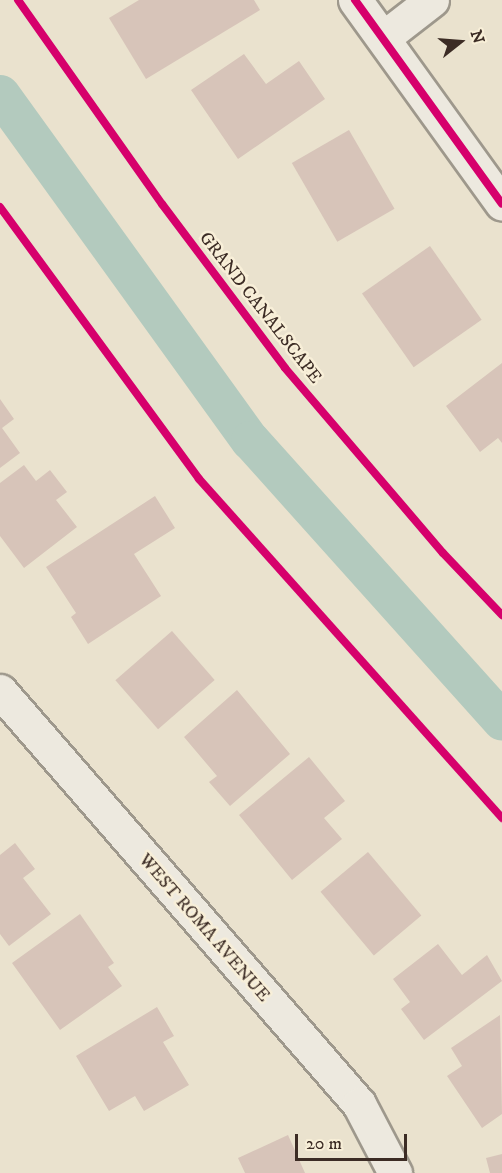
<!DOCTYPE html>
<html>
<head>
<meta charset="utf-8">
<style>
	body { margin:0 }
	#map { position:relative; width:502px; height:1173px; overflow:hidden; background:#eae2ce; font-family:"IM FELL DW Pica",serif }
	div>[style] { position:absolute }
	[style*='--x'] { left:calc(var(--x)*1px); top:calc(var(--y)*1px); width:calc(var(--w)*1px); rotate:calc(var(--a)*1deg) }
	.canal>* { height:39px; margin:-19.5px; padding:0 19.5px; transform-origin:19.5px; border-radius:19.5px; background:#b3cabe }
	.building>* { inset:0; background:#d7c4b9; transform-origin:0 0 }
	.roads { filter:drop-shadow(2px 0 #9e988c) drop-shadow(-2px 0 #9e988c) drop-shadow(0 2px #9e988c) drop-shadow(0 -2px #9e988c) }
	.minor>* { height:33px; margin:-16.5px; padding:0 16.5px; transform-origin:16.5px; border-radius:16.5px; background:#ede9df }
	.cycleway>* { height:8px; margin:-4px; padding:0 4px; transform-origin:4px; border-radius:4px; background:#d6006c }
	span { translate:-50% -50%; white-space:nowrap; text-align:center; line-height:1.15; -webkit-text-stroke:5px #f8efd8; paint-order:stroke }
	.street-label { font-size:18px; color:#3c2c25 }
	.north { position:absolute; left:430px; top:12px; width:60px; height:60px; -webkit-text-stroke:4px #f8efd8; paint-order:stroke; rotate:73deg; font-size:16px; font-weight:700; line-height:24px; text-align:center; color:#3c2c25 }
	.north::after { content:''; display:block; margin:auto; width:21px; height:27px; background:#3c2c25; clip-path:polygon(50% 0,100% 100%,50% 72%,0 100%) }
	.scale { position:absolute; left:295px; top:1134px; width:112px; height:27px; box-sizing:border-box; border:3px solid #3c2c25; border-top:0; padding-left:8px; font-size:18px; line-height:21px; white-space:nowrap; color:#3c2c25; -webkit-text-stroke:4px #f8efd8; paint-order:stroke }
</style>
</head>
<body>
<div id="map">
	<div class="canal">
		<div style="--x:0;--y:94;--w:427;--a:54.2"></div>
		<div style="--x:250;--y:440;--w:377;--a:48.1"></div>
	</div>
	<div class="building">
		<div style="clip-path:polygon(139px 0,254px 0,260px 10px,146px 79px,109px 18px)"></div>
		<div style="clip-path:polygon(244px 54px,266px 84px,299px 61px,325px 99px,238px 159px,191px 90px)"></div>
		<div style="left:349px;top:130px;width:91px;height:66px;rotate:60deg"></div>
		<div style="left:430px;top:246px;width:90px;height:83px;rotate:55deg"></div>
		<div style="clip-path:polygon(502px 363px,502px 443px,498px 438px,480px 452px,446px 406px)"></div>
		<div style="clip-path:polygon(0 399px,14px 419px,2px 428px,20px 453px,0 468px)"></div>
		<div style="clip-path:polygon(24px 465px,36px 481px,50px 470px,67px 492px,56px 500px,77px 527px,24px 568px,0 536px,0 483px)"></div>
		<div style="clip-path:polygon(155px 496px,175px 528px,134px 554px,161px 596px,88px 644px,71px 617px,76px 613px,46px 567px)"></div>
		<div style="left:172px;top:631px;width:65px;height:75px;rotate:49deg"></div>
		<div style="clip-path:polygon(237px 690px,290px 754px,230px 806px,209px 782px,217px 776px,184px 737px)"></div>
		<div style="clip-path:polygon(309px 757px,345px 801px,324px 818px,342px 839px,292px 880px,239px 815px)"></div>
		<div style="clip-path:polygon(15px 843px,35px 869px,23px 878px,51px 914px,9px 946px,0 934px,0 855px)"></div>
		<div style="left:368px;top:852px;width:83px;height:62px;rotate:50deg"></div>
		<div style="clip-path:polygon(80px 914px,114px 963px,108px 967px,122px 986px,60px 1030px,12px 963px)"></div>
		<div style="clip-path:polygon(438px 944px,462px 975px,487px 955px,502px 981px,424px 1040px,401px 1009px,410px 1002px,393px 979px)"></div>
		<div style="clip-path:polygon(157px 1007px,174px 1036px,163px 1042px,189px 1085px,144px 1111px,135px 1096px,109px 1111px,76px 1056px)"></div>
		<div style="clip-path:polygon(500px 1015px,502px 1114px,482px 1128px,447px 1076px,462px 1066px,451px 1048px)"></div>
		<div style="clip-path:polygon(288px 1135px,305px 1173px,245px 1173px,238px 1158px)"></div>
		<div style="clip-path:polygon(502px 1154px,502px 1173px,490px 1173px,486px 1158px)"></div>
	</div>
	<div class="roads">
		<div class="minor">
			<div style="--x:355;--y:0;--w:251;--a:54.2"></div>
			<div style="--x:383;--y:38;--w:62;--a:-37.8"></div>
			<div style="--x:0;--y:691;--w:547;--a:49"></div>
			<div style="--x:359;--y:1104;--w:78;--a:62.4"></div>
		</div>
	</div>
	<div class="cycleway">
		<div style="--x:18;--y:0;--w:250;--a:54.8"></div>
		<div style="--x:162;--y:204;--w:205;--a:53.1"></div>
		<div style="--x:285;--y:368;--w:243;--a:49.5"></div>
		<div style="--x:443;--y:553;--w:86;--a:46.4"></div>
		<div style="--x:355;--y:0;--w:251;--a:54.2"></div>
		<div style="--x:0;--y:207;--w:337;--a:53.8"></div>
		<div style="--x:199;--y:479;--w:455;--a:48.2"></div>
	</div>
	<div class="street-label">
		<span style="left:260px;top:308px;rotate:52deg">GRAND CANALSCAPE</span>
		<span style="left:204px;top:928px;rotate:49deg">WEST ROMA AVENUE</span>
	</div>
	<div class="north">N</div>
	<div class="scale">20 m</div>
</div>
</body>
</html>
